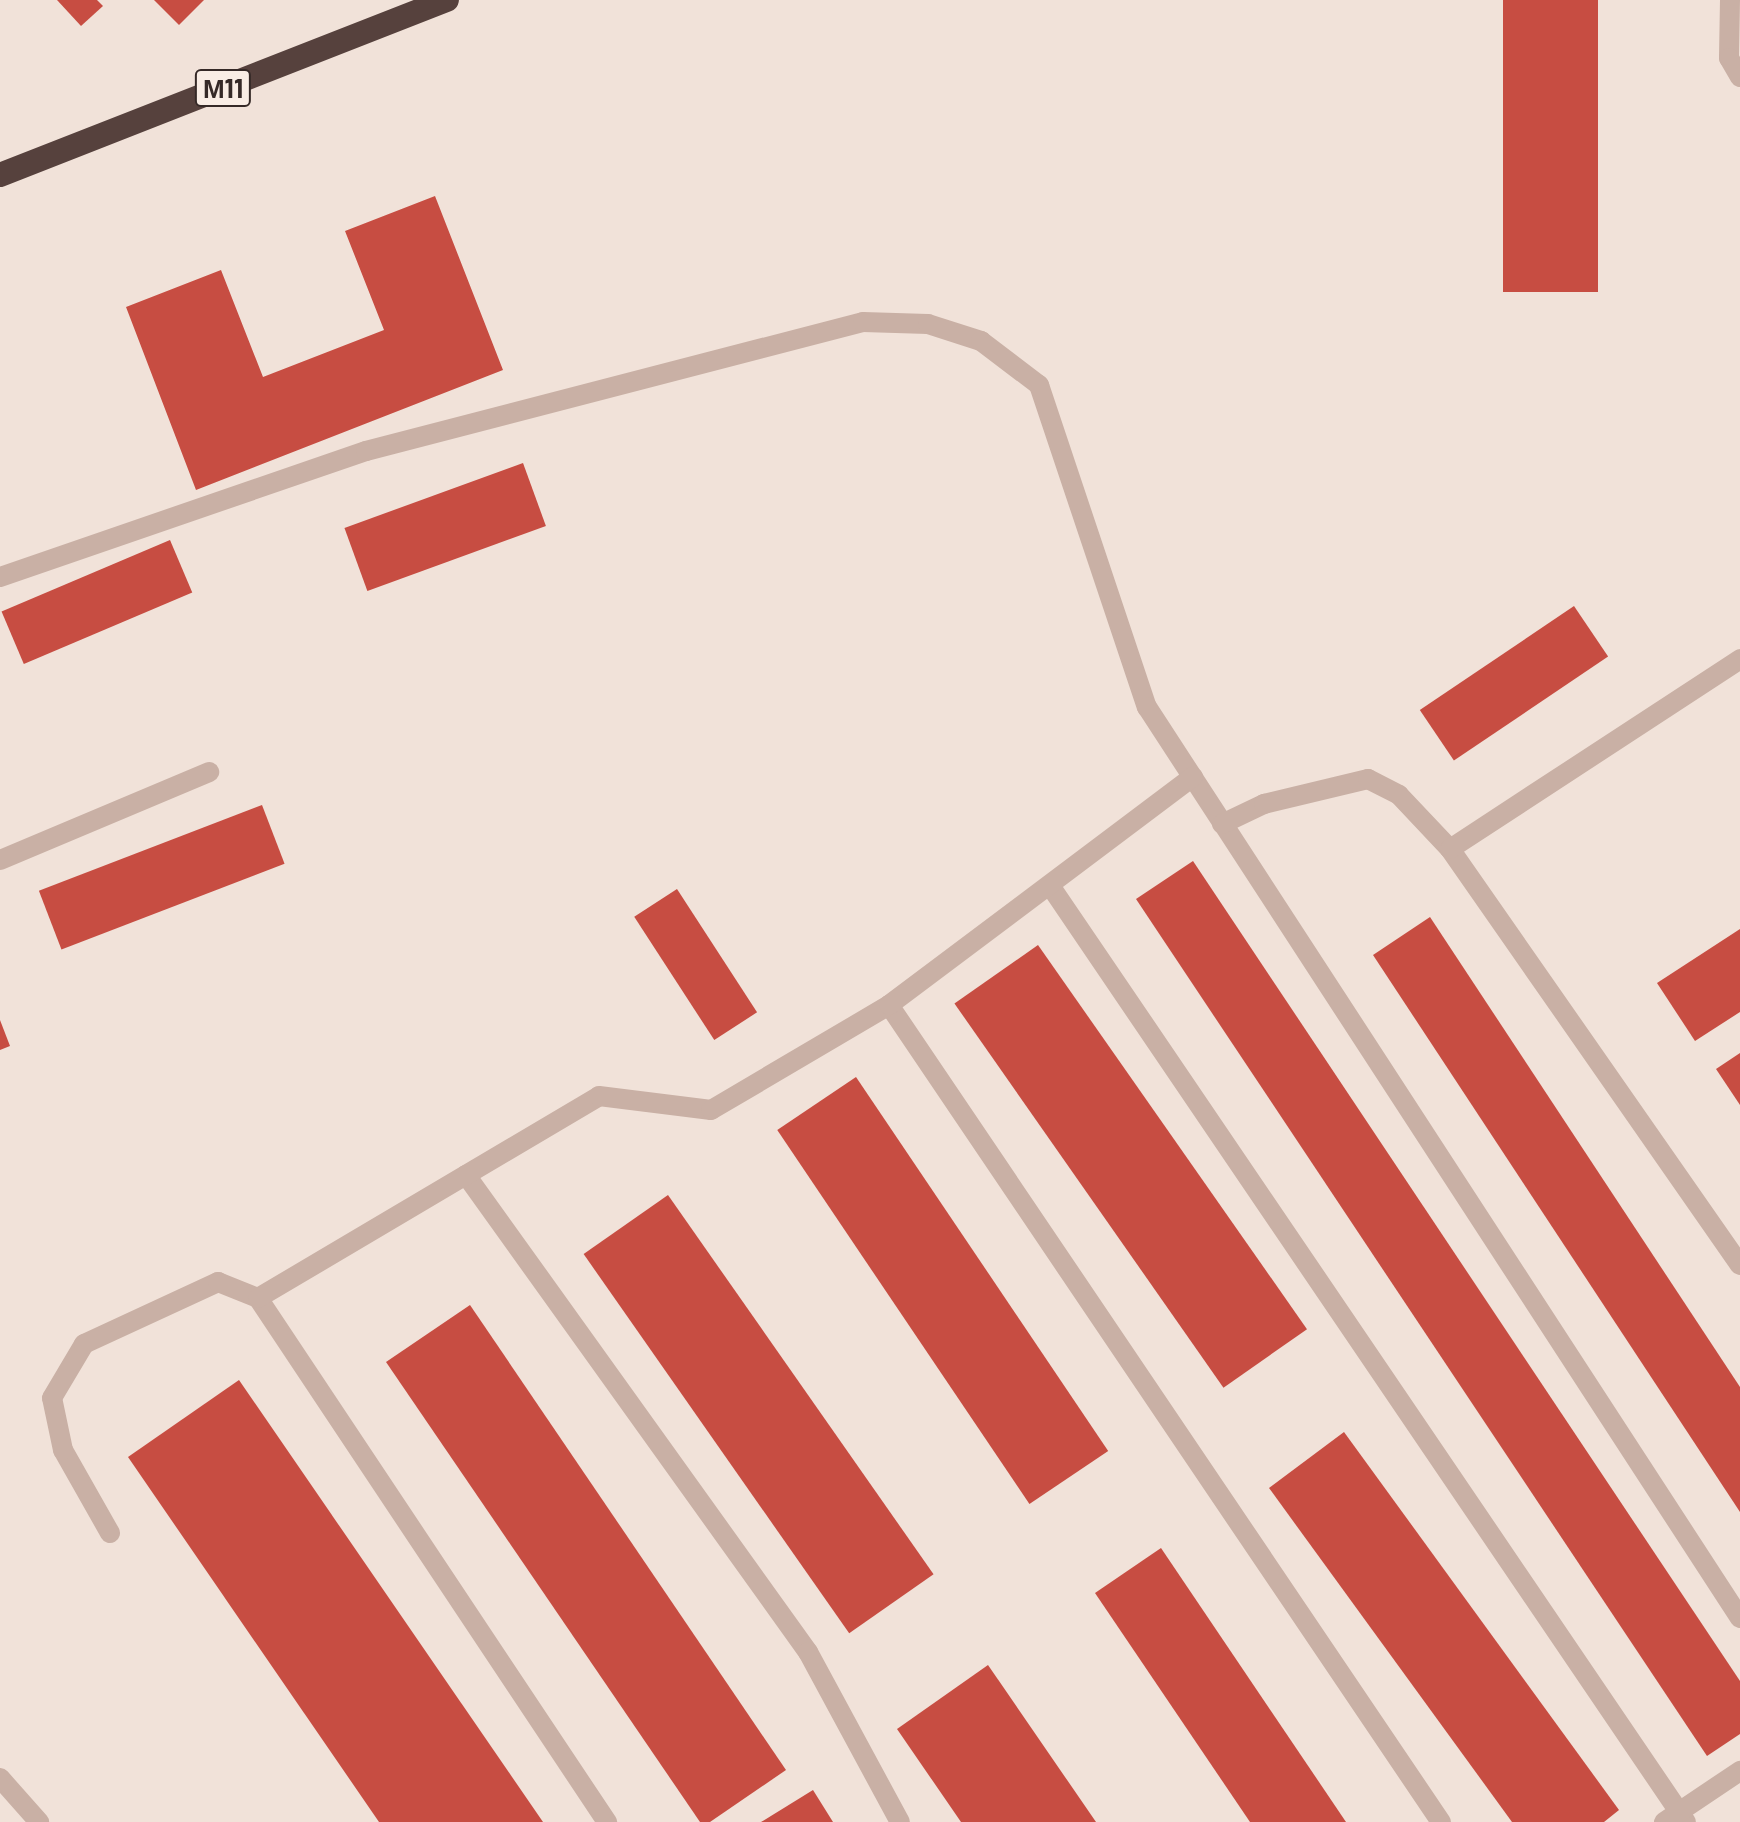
<!DOCTYPE html>
<html>
<head>
<meta charset="utf-8">
<style>
	body { margin:0 }
	#map { position:relative; width:1740px; height:1822px; overflow:hidden; background:#f1e2d9; font-family:Barlow,sans-serif }
	div>[style] { position:absolute }
	[style*='--x'] { left:calc(var(--x)*1px); top:calc(var(--y)*1px); width:calc(var(--w)*1px); rotate:calc(var(--a)*1deg) }
	.building>* { inset:0; background:#c74d42; transform-origin:0 0 }
	.minor>* { height:20px; margin:-10px; padding:0 10px; transform-origin:10px; border-radius:10px; background:#c9b0a5 }
	.highway>* { height:24px; margin:-12px; padding:0 12px; transform-origin:12px; border-radius:12px; background:#56413d }
	span { translate:-50% -50%; white-space:nowrap; text-align:center; line-height:1.15; -webkit-text-stroke:7px #f9ede5; paint-order:stroke }
	.shield-label span { padding:2px 6px; background:#f9ede5; border:2px solid; border-radius:6px; -webkit-text-stroke-width:0 }
	.shield-label { font-size:26px; color:#352927; font-weight:700 }
</style>
</head>
<body>
<div id="map">
	<div class="building">
		<div style="clip-path:polygon(57px 0,97px 0,103px 6px,81px 26px)"></div>
		<div style="clip-path:polygon(154px 0,204px 0,179px 25px)"></div>
		<div style="left:1503px;top:0;width:95px;height:292px"></div>
		<div style="clip-path:polygon(435px 196px,503px 370px,196px 490px,126px 307px,221px 270px,263px 377px,384px 330px,345px 231px)"></div>
		<div style="left:523px;top:463px;width:67px;height:190px;rotate:70deg"></div>
		<div style="left:170px;top:540px;width:57px;height:183px;rotate:67deg"></div>
		<div style="left:1574px;top:606px;width:61px;height:186px;rotate:56deg"></div>
		<div style="left:262px;top:805px;width:63px;height:239px;rotate:69deg"></div>
		<div style="clip-path:polygon(1193px 861px,1740px 1681px,1740px 1734px,1707px 1756px,1136px 899px)"></div>
		<div style="left:677px;top:889px;width:147px;height:51px;rotate:57deg"></div>
		<div style="clip-path:polygon(1430px 917px,1740px 1387px,1740px 1512px,1373px 955px)"></div>
		<div style="clip-path:polygon(1740px 929px,1740px 1012px,1695px 1041px,1657px 983px)"></div>
		<div style="left:1038px;top:945px;width:469px;height:102px;rotate:55deg"></div>
		<div style="clip-path:polygon(0 1020px,10px 1046px,0 1050px)"></div>
		<div style="clip-path:polygon(1740px 1053px,1740px 1105px,1716px 1069px)"></div>
		<div style="left:856px;top:1077px;width:451px;height:95px;rotate:56deg"></div>
		<div style="left:668px;top:1195px;width:463px;height:103px;rotate:55deg"></div>
		<div style="clip-path:polygon(470px 1305px,786px 1770px,710px 1822px,700px 1822px,386px 1362px)"></div>
		<div style="clip-path:polygon(239px 1380px,543px 1822px,379px 1822px,128px 1457px)"></div>
		<div style="clip-path:polygon(1344px 1432px,1619px 1810px,1604px 1822px,1512px 1822px,1269px 1488px)"></div>
		<div style="clip-path:polygon(1161px 1548px,1346px 1822px,1250px 1822px,1095px 1593px)"></div>
		<div style="clip-path:polygon(988px 1665px,1096px 1822px,961px 1822px,897px 1729px)"></div>
		<div style="clip-path:polygon(813px 1790px,833px 1822px,761px 1822px)"></div>
	</div>
	<div class="minor">
		<div style="--x:1730;--y:0;--w:58;--a:91"></div>
		<div style="--x:1729;--y:58;--w:22;--a:60"></div>
		<div style="--x:0;--y:577;--w:387;--a:-19"></div>
		<div style="--x:366;--y:451;--w:513;--a:-14.55"></div>
		<div style="--x:863;--y:322;--w:65;--a:1.8"></div>
		<div style="--x:928;--y:324;--w:56;--a:17.8"></div>
		<div style="--x:981;--y:341;--w:73;--a:37.2"></div>
		<div style="--x:1039;--y:385;--w:340;--a:71.5"></div>
		<div style="--x:1147;--y:707;--w:1087;--a:56.94"></div>
		<div style="--x:1222;--y:824;--w:47;--a:-25.5"></div>
		<div style="--x:1264;--y:804;--w:107;--a:-13.5"></div>
		<div style="--x:1368;--y:779;--w:35;--a:27"></div>
		<div style="--x:1399;--y:795;--w:74;--a:46.6"></div>
		<div style="--x:1450;--y:849;--w:507;--a:55.12"></div>
		<div style="--x:1450;--y:849;--w:347;--a:-33.2"></div>
		<div style="--x:0;--y:860;--w:227;--a:-22.8"></div>
		<div style="--x:1051;--y:887;--w:1130;--a:55.82"></div>
		<div style="--x:889;--y:1005;--w:986;--a:55.96"></div>
		<div style="--x:466;--y:1175;--w:587;--a:54.36"></div>
		<div style="--x:808;--y:1652;--w:193;--a:61.6"></div>
		<div style="--x:258;--y:1298;--w:630;--a:56.34"></div>
		<div style="--x:110;--y:1533;--w:95;--a:-119.5"></div>
		<div style="--x:63;--y:1450;--w:53;--a:-101.9"></div>
		<div style="--x:52;--y:1398;--w:63;--a:-59.3"></div>
		<div style="--x:84;--y:1344;--w:148;--a:-24.8"></div>
		<div style="--x:218;--y:1282;--w:43;--a:21.8"></div>
		<div style="--x:258;--y:1298;--w:396;--a:-30.6"></div>
		<div style="--x:599;--y:1096;--w:113;--a:7.1"></div>
		<div style="--x:711;--y:1110;--w:207;--a:-30.5"></div>
		<div style="--x:889;--y:1005;--w:380;--a:-36.9"></div>
		<div style="--x:0;--y:1778;--w:59;--a:48.4"></div>
		<div style="--x:1664;--y:1822;--w:92;--a:-33.9"></div>
	</div>
	<div class="highway">
		<div style="--x:0;--y:175;--w:480;--a:-21.4"></div>
	</div>
	<div class="shield-label">
		<span style="left:223px;top:88px">М11</span>
	</div>
</div>
</body>
</html>
